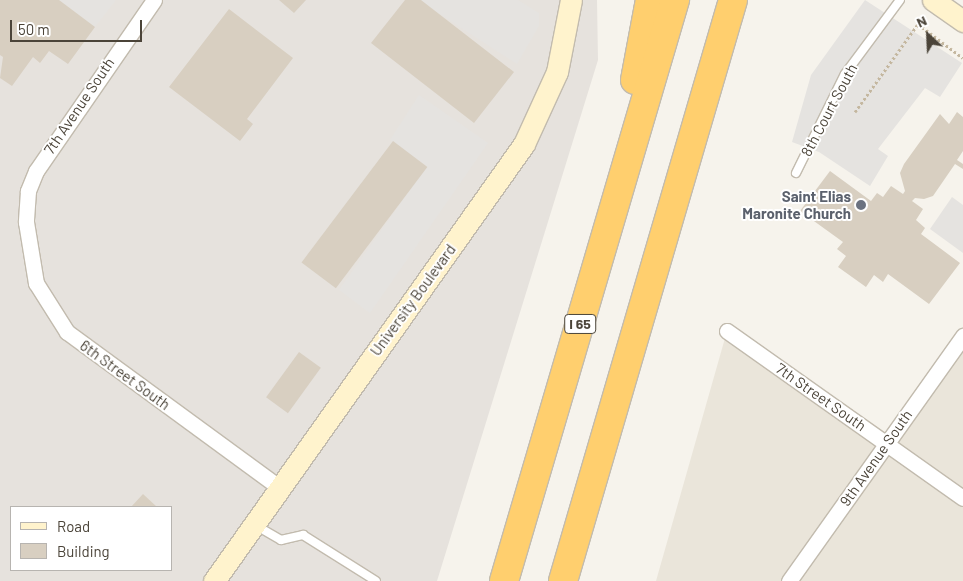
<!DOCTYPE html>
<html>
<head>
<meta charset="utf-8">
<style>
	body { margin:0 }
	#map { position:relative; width:963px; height:581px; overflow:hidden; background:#f6f3ec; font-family:Barlow,sans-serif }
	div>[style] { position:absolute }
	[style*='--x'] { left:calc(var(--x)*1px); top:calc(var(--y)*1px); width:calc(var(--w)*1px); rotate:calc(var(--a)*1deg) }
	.residential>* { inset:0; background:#eae5da }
	.industrial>* { inset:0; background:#e6e2dd }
	.parking>* { inset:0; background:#e5e3e0 }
	.building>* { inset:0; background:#d8cfc1; transform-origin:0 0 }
	.path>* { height:3px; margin-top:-1.5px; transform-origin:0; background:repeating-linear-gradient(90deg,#c4b79f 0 2.5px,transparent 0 5px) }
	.roads { filter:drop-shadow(1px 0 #c2bbae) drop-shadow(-1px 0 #c2bbae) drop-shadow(0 1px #c2bbae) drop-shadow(0 -1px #c2bbae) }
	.lane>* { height:8px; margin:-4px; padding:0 4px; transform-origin:4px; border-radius:4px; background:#fff }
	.street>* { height:15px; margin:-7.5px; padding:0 7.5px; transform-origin:7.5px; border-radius:7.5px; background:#fff }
	.secondary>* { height:21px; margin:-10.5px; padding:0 10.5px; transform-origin:10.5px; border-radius:10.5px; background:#fff3cd }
	.highway>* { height:28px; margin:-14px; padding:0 14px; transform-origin:14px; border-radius:14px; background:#ffcf6e }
	.dots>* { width:14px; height:14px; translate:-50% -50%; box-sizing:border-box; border:2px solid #fff; border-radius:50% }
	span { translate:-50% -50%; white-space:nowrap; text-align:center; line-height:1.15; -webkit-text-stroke:4px #fff; paint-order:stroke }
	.shield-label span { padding:1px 4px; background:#fff; border:1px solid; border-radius:4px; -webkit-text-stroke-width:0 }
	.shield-label { font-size:14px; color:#4b4439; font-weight:700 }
	.street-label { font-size:15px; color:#4b4439 }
	.worship-label { font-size:15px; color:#5b616d; font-weight:700 }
	.right { translate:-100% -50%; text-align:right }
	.legend { position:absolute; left:10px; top:506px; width:162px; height:65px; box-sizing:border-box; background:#fff; border:1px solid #b7b4b0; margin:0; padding:6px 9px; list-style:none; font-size:15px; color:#4b4439 }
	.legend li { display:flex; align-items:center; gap:10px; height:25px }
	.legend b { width:25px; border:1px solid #b7b4b0 }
	.north { position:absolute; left:903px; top:10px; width:50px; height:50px; -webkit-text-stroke:4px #fff; paint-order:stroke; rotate:335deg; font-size:14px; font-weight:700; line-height:20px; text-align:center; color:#4b4439 }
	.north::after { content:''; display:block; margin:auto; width:18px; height:22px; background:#4b4439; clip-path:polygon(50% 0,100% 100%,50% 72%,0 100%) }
	.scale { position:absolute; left:10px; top:20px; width:132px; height:22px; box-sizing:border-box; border:2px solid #4b4439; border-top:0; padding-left:6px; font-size:15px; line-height:18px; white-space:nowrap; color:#4b4439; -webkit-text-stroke:4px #fff; paint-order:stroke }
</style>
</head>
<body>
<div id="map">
	<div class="residential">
		<div style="clip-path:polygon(729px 324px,895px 439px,963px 345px,963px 581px,656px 581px)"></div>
	</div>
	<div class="industrial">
		<div style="clip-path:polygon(evenodd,0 0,597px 0,598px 60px,437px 581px,0 581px,0 0,11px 507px,171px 507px,171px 570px,11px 570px,11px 507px)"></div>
	</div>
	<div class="parking">
		<div style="clip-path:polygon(59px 0,116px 0,95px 27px)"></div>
		<div style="clip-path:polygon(418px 0,518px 0,539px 13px,539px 26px,517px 64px)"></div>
		<div style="clip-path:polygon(865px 0,962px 63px,940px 97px,925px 88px,878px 149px,888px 156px,870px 186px,819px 152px,792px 142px,811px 75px)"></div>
		<div style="clip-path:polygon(419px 95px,488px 143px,370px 313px,339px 290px,427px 166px,390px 140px)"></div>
		<div style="clip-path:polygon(952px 197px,963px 205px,963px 253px,930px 229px)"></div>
	</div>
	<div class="building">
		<div style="clip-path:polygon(0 0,59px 0,95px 27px,68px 64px,49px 51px,40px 63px,33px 57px,12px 86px,0 78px,3px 57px,0 55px)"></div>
		<div style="clip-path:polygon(279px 0,306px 0,294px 13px)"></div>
		<div style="clip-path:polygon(405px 0,421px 0,514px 72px,474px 123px,371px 43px)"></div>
		<div style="clip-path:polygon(229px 9px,293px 58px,247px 119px,253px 124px,240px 141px,169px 87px)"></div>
		<div style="clip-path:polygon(957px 112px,963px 117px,963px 151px,957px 160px,963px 164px,963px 169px,955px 164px,933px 196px,924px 199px,915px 198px,912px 201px,923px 209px,916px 220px,925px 228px,921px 234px,960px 263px,929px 304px,888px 274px,883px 282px,874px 275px,866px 287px,838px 267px,846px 256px,837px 249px,843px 242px,800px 211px,830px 171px,871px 201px,877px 193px,883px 197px,891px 186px,903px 194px,905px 191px,900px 173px,904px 164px,940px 114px,949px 124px)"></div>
		<div style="left:393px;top:141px;width:43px;height:152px;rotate:37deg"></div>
		<div style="left:299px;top:352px;width:27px;height:56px;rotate:36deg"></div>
		<div style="clip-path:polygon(143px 494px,157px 507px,131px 507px)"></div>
	</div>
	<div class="path">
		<div style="--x:855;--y:112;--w:108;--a:-54.4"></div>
		<div style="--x:918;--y:24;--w:56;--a:37.1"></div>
	</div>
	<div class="roads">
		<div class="lane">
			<div style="--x:796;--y:173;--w:110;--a:-63.7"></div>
			<div style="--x:845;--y:74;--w:92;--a:-53.4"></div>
			<div style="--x:255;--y:525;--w:30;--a:30"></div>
			<div style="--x:281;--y:540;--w:23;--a:-13"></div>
			<div style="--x:303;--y:535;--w:86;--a:32.2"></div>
		</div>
		<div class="street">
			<div style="--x:154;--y:0;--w:208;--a:124.6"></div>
			<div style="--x:36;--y:171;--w:22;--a:112"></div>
			<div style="--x:28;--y:191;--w:31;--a:94"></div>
			<div style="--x:26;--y:222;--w:62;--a:80.7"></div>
			<div style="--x:36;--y:283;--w:58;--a:57.7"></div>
			<div style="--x:67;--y:332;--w:264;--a:36.2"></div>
			<div style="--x:727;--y:331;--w:289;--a:35.3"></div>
			<div style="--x:789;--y:581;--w:301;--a:-54.6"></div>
		</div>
		<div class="secondary">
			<div style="--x:933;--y:0;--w:37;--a:35"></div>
			<div style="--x:214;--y:581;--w:536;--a:-54.65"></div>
			<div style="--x:524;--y:144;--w:79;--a:-65.4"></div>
			<div style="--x:557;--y:72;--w:73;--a:-79"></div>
		</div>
		<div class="highway">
			<div style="--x:635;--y:80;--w:81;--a:-79.4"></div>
			<div style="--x:504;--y:581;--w:606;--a:-73.6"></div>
			<div style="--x:563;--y:581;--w:605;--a:-73.69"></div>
		</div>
	</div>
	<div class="dots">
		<div style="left:861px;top:205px;background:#6b7280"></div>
	</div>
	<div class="shield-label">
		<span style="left:580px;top:324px">I 65</span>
	</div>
	<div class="street-label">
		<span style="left:79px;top:106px;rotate:-56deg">7th Avenue South</span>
		<span style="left:829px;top:110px;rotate:-62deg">8th Court South</span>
		<span style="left:413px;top:300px;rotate:-54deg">University Boulevard</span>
		<span style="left:125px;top:375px;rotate:36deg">6th Street South</span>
		<span style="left:821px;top:397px;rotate:35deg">7th Street South</span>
		<span style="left:876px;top:458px;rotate:-55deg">9th Avenue South</span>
	</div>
	<div class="worship-label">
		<span class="right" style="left:851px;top:205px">Saint Elias<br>Maronite Church</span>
	</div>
	<ul class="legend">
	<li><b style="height:6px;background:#fff3cd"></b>Road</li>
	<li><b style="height:14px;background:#d8cfc1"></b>Building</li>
	</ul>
	<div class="north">N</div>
	<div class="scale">50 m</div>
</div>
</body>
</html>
